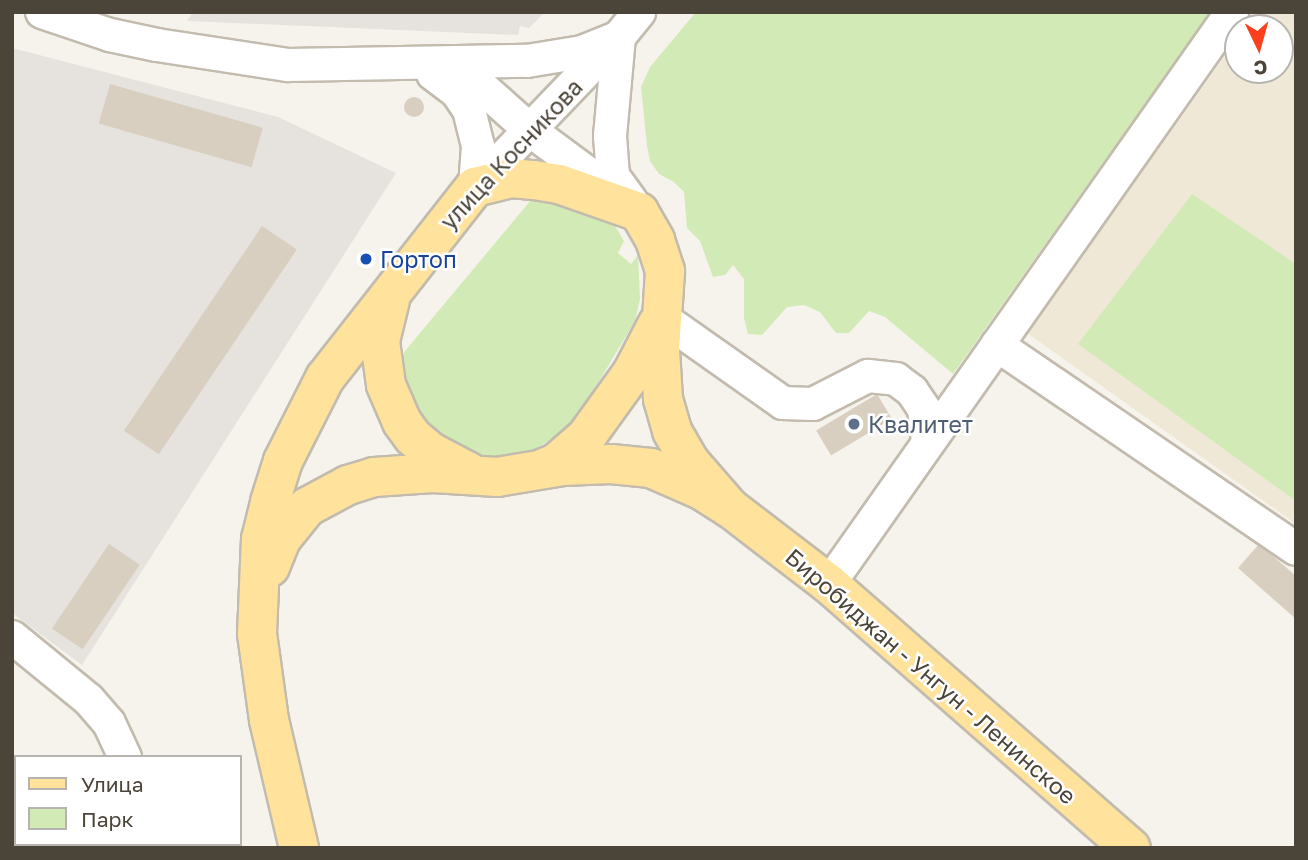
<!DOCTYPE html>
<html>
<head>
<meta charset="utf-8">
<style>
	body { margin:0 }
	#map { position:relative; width:1308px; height:860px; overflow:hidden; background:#f6f3ec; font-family:"Golos Text",sans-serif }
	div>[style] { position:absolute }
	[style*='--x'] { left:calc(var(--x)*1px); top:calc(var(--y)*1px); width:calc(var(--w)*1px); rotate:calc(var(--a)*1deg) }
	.industrial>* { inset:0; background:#e6e2dd }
	.education>* { inset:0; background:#efe8d6 }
	.green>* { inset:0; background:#d2eab5 }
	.building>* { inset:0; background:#d8cfc1; transform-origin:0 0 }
	.round { border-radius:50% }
	.roads { filter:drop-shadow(2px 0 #c2bbae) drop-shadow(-2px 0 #c2bbae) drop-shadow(0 2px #c2bbae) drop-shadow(0 -2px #c2bbae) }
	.minor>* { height:32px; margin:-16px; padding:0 16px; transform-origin:16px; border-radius:16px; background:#fff }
	.major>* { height:38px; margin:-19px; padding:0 19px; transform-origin:19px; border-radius:19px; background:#ffe39c }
	.dots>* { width:19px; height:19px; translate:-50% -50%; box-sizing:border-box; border:4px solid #fff; border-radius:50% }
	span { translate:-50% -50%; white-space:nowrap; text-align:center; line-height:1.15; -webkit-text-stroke:5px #fff; paint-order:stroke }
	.street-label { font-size:23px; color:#4b4439 }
	.transit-label { font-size:23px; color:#164399 }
	.left { translate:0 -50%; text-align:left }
	.service-label { font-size:23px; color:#4e5e75 }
	.frame { position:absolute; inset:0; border:14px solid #4b4439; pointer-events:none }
	.legend { position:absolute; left:14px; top:755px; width:228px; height:91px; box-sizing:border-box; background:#fff; border:2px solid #b7b4b0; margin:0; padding:9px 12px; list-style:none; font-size:21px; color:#4b4439 }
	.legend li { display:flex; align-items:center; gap:14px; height:35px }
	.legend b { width:35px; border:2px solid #b7b4b0 }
	.north { position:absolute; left:1224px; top:14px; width:70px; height:70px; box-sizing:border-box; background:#fff; border:2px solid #b7b4b0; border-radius:50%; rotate:175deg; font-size:19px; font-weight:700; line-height:28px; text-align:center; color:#4b4439 }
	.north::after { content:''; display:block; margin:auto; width:24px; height:32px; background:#fc3f1d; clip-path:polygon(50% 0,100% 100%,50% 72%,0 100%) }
</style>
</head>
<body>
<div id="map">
	<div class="industrial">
		<div style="clip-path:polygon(193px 12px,545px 12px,529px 28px,520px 26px,518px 35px,187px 21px)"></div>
		<div style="clip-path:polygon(12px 48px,278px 117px,396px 173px,82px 665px,12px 613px)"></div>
	</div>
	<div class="education">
		<div style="clip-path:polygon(1256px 12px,1296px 12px,1296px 524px,1027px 333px,1238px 38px,1238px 70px,1280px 70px,1280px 28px,1245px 28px)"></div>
	</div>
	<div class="green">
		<div style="clip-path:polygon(696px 12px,1210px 12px,953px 374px,885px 317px,869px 311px,849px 333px,836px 333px,820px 312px,804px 305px,787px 307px,762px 335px,748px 334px,744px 318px,744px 279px,733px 265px,725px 275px,713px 277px,700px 241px,687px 228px,684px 192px,674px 182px,659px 174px,650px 161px,647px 146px,641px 87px,650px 67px)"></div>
		<div style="clip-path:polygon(541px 188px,609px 216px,624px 241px,618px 253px,631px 264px,638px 255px,640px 299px,635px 321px,582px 410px,559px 433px,536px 449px,513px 459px,486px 462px,425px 432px,404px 389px,400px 361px,405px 351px)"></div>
		<div style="clip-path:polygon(1192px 194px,1296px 264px,1296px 501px,1078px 344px)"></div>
	</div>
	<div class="building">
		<div style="left:110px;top:84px;width:159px;height:41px;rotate:16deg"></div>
		<div class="round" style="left:404px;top:97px;width:20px;height:20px"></div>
		<div style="left:262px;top:226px;width:42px;height:247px;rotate:34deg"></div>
		<div style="left:877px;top:394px;width:29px;height:71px;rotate:59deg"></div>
		<div style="left:109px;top:544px;width:37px;height:102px;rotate:34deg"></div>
		<div style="clip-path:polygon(1259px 544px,1296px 576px,1296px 619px,1238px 568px)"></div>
	</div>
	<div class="roads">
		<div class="minor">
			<div style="--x:42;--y:12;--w:72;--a:18.7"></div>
			<div style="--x:110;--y:35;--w:48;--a:12"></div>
			<div style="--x:157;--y:45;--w:133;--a:8.7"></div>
			<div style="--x:288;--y:65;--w:239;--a:-1"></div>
			<div style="--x:527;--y:61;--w:56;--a:-9.3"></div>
			<div style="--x:582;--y:52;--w:40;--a:-22"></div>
			<div style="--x:619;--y:37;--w:99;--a:95.2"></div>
			<div style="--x:610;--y:136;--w:40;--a:85.7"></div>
			<div style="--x:613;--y:176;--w:32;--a:54"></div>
			<div style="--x:435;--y:69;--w:54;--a:22.8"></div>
			<div style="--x:485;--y:90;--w:62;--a:41.7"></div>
			<div style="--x:531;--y:131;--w:116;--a:36.6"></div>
			<div style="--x:433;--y:74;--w:30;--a:37"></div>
			<div style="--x:457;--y:92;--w:22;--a:56"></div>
			<div style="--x:469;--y:110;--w:37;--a:76"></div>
			<div style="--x:478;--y:146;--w:41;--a:94.2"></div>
			<div style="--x:475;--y:187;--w:208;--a:-46.2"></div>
			<div style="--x:619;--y:37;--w:32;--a:-51"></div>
			<div style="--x:661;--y:317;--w:149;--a:35.2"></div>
			<div style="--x:783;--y:403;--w:30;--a:2"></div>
			<div style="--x:813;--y:404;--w:62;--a:-27"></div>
			<div style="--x:868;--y:376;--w:28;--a:6"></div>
			<div style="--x:896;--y:379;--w:20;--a:37"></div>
			<div style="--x:912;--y:391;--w:22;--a:56"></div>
			<div style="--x:924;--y:409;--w:34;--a:83"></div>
			<div style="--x:997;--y:345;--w:362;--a:34.3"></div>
			<div style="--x:829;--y:584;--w:700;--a:-54.83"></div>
			<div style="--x:12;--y:637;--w:99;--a:39.3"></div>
			<div style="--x:89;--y:700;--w:30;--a:49"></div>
			<div style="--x:109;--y:723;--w:38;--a:65"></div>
			<div style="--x:183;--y:844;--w:6;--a:39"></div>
		</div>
		<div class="major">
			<div style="--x:390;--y:300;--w:42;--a:103.7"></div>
			<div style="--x:380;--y:341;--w:44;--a:82.2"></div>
			<div style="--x:386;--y:385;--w:40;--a:66.6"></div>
			<div style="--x:402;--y:422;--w:19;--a:54"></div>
			<div style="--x:413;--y:437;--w:23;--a:40"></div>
			<div style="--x:431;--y:452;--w:43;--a:27.8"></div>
			<div style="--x:544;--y:468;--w:13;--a:-23"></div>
			<div style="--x:556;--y:463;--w:40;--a:-41"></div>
			<div style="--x:586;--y:437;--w:79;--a:-54.3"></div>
			<div style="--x:632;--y:373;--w:56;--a:-62.5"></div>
			<div style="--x:270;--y:567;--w:31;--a:-68"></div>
			<div style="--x:282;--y:538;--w:40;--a:-51"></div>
			<div style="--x:307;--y:507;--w:47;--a:-28.2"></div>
			<div style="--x:348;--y:485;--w:27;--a:-17"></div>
			<div style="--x:374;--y:477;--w:59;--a:-3.9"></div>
			<div style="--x:433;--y:473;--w:64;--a:3.6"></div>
			<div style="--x:497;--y:477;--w:67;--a:-9.5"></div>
			<div style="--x:563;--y:466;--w:48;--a:-2.4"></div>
			<div style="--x:611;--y:464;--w:40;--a:5.7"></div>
			<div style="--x:651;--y:468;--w:55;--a:23.7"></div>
			<div style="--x:701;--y:490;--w:34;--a:32"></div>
			<div style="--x:730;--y:508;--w:125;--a:37.5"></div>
			<div style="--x:829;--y:584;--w:401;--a:41.2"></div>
			<div style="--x:299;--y:848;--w:131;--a:-103.2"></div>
			<div style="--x:269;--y:720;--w:87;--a:-97.9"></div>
			<div style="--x:257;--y:634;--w:95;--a:-87.6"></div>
			<div style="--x:261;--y:539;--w:38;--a:-76"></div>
			<div style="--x:270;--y:502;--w:43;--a:-72.4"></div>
			<div style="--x:283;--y:461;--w:93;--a:-63.2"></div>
			<div style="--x:325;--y:378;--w:243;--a:-51.9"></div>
			<div style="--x:475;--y:187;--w:36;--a:-14"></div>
			<div style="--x:510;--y:178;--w:24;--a:5"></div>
			<div style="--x:534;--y:180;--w:25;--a:9"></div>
			<div style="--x:559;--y:184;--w:85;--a:19.3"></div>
			<div style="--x:639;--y:212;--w:32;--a:60"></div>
			<div style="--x:655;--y:240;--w:33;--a:72"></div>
			<div style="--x:665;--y:271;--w:79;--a:93.6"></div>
			<div style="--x:660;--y:350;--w:49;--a:86.5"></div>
			<div style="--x:663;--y:399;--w:33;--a:74"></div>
			<div style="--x:672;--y:431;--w:36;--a:60"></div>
			<div style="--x:690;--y:462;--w:61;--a:49"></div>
		</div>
	</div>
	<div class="dots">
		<div style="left:366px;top:259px;background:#1a4fb4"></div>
		<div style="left:854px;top:424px;background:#5c6f8a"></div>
	</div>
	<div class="street-label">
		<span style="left:511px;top:154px;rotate:-47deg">улица Косникова</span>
		<span style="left:931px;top:676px;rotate:41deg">Биробиджан - Унгун - Ленинское</span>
	</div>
	<div class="transit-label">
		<span class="left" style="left:380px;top:259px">Гортоп</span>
	</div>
	<div class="service-label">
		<span class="left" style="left:868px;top:424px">Квалитет</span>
	</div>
	<div class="frame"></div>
	<ul class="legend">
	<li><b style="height:9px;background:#ffe39c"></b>Улица</li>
	<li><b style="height:19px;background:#d2eab5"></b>Парк</li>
	</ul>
	<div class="north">С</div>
</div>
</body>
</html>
